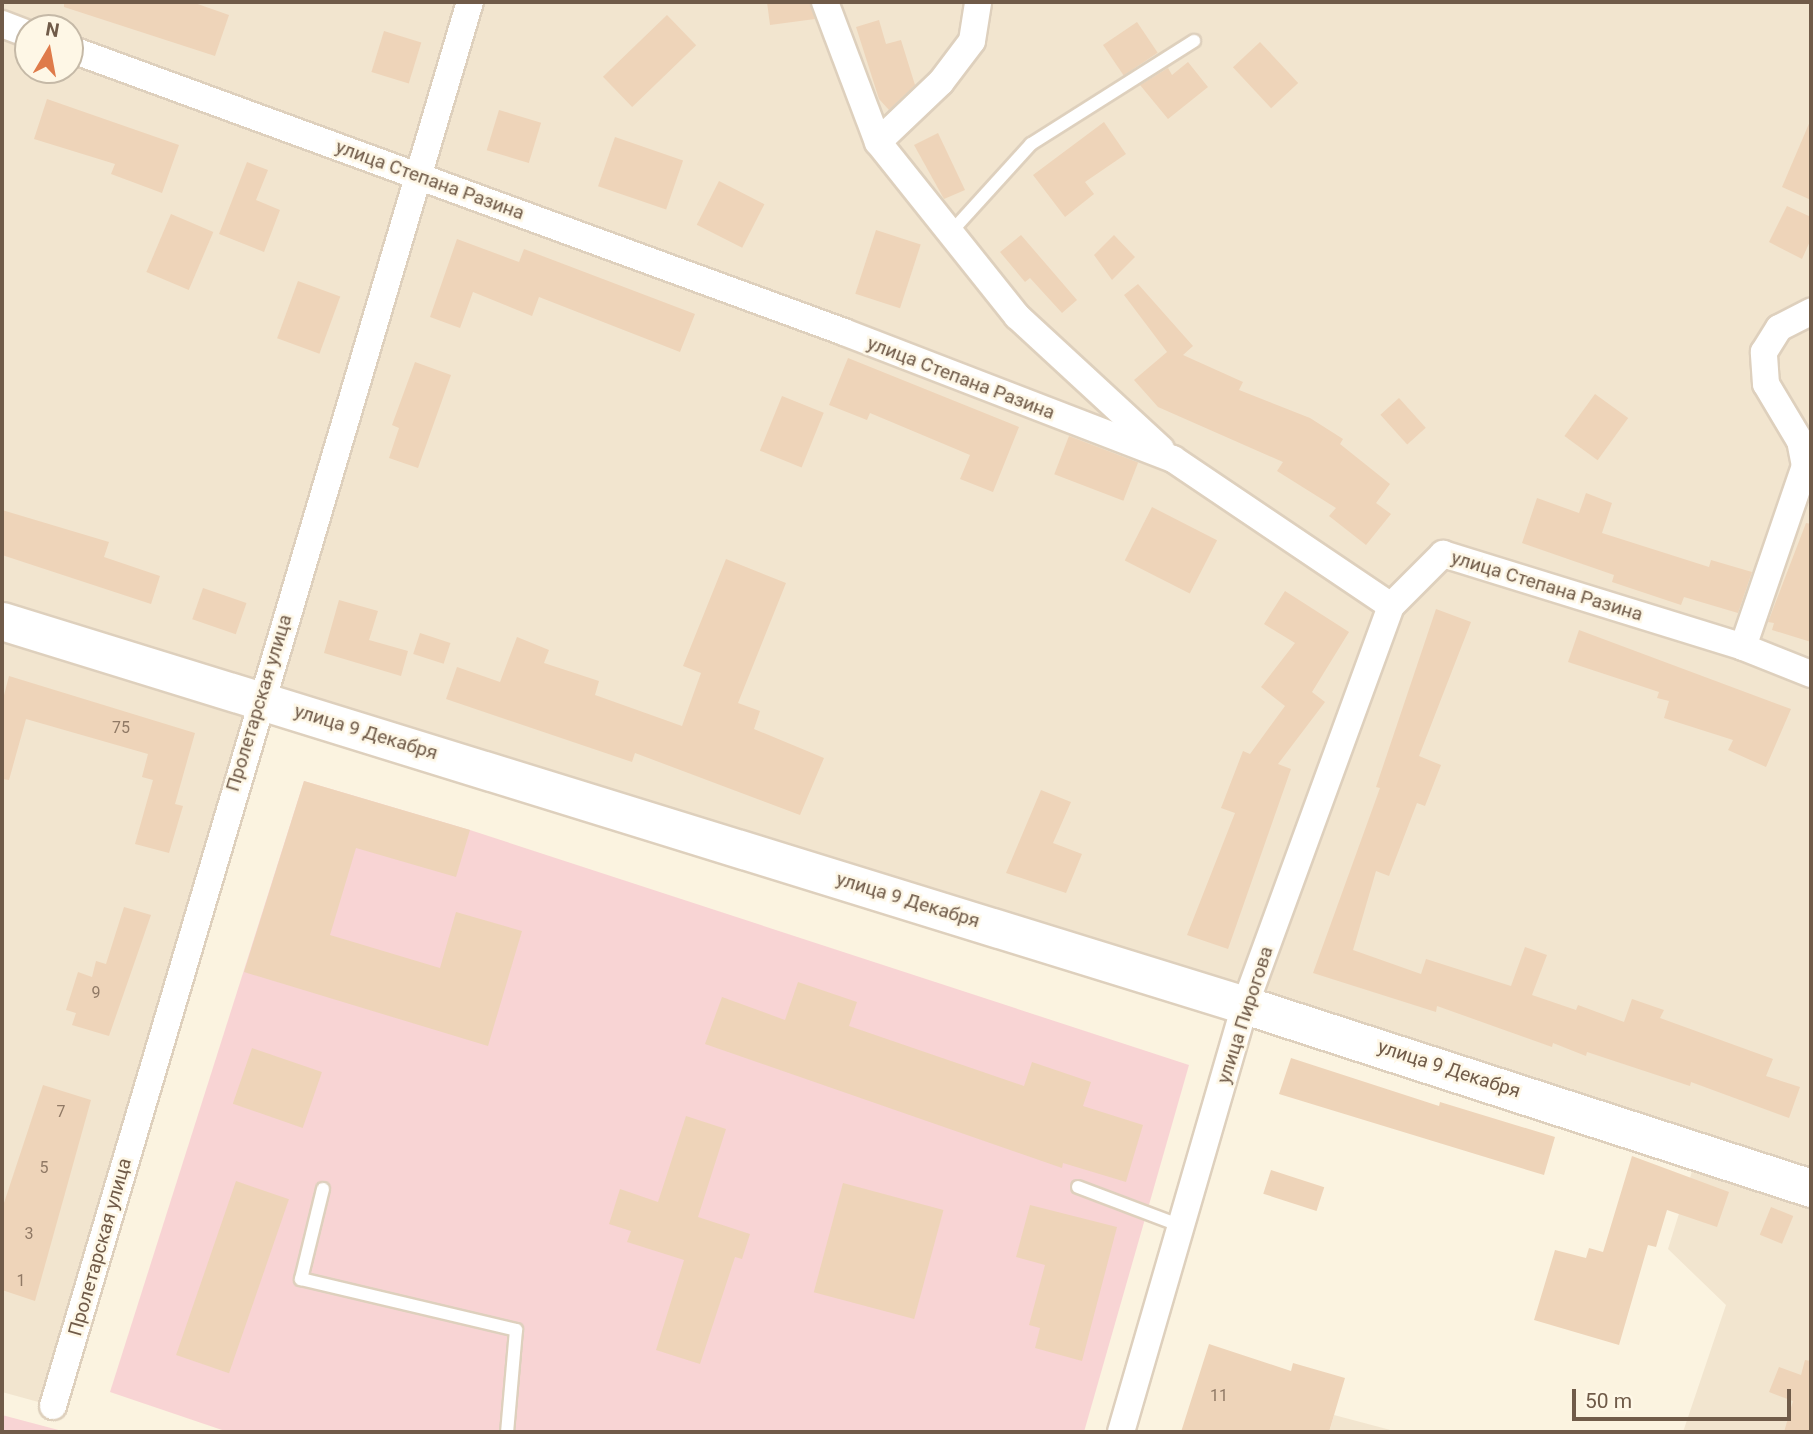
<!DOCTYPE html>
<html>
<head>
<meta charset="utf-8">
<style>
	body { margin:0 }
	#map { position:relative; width:1813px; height:1434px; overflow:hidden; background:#fbf3e0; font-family:Roboto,sans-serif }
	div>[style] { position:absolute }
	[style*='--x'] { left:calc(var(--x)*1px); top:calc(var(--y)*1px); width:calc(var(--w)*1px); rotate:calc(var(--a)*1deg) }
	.residential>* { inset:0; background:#f2e5cf }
	.medical>* { inset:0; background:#f8d4d4 }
	.building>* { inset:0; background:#eed4b9; transform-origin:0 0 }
	.roads { filter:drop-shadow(2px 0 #ded0bd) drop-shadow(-2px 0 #ded0bd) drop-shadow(0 2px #ded0bd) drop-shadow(0 -2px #ded0bd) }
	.lane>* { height:12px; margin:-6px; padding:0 6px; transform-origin:6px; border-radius:6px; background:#fff }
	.street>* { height:26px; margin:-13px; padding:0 13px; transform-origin:13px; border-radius:13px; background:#fff }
	.secondary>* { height:37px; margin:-18.5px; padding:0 18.5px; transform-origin:18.5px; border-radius:18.5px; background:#fff }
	span { translate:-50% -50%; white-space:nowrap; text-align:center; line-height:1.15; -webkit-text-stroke:5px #fef7e6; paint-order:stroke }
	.number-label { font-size:16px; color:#907965 }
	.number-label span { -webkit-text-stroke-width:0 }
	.street-label { font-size:19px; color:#705b49 }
	.frame { position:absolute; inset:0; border:4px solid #705b49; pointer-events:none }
	.north { position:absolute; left:14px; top:14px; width:70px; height:70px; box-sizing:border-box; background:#fef7e6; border:2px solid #c5b9a7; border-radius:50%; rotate:10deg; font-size:19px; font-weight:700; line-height:28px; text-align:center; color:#705b49 }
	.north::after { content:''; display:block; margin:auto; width:24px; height:32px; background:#df7b4a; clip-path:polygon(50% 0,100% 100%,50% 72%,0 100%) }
	.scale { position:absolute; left:1572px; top:1389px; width:219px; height:32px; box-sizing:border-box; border:4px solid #705b49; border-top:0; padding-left:9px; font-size:21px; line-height:24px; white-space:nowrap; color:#705b49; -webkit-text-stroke:5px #fef7e6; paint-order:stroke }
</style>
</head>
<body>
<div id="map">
	<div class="residential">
		<div style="clip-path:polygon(evenodd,2px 2px,1811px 2px,1811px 1432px,1683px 1432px,1726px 1305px,1668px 1249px,1699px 1149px,260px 699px,53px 1406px,2px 1392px,2px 2px,28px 28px,70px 28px,70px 70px,28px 70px,28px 28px)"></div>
		<div style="clip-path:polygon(1334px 1415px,1398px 1432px,1329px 1432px)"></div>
	</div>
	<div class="medical">
		<div style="clip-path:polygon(304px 781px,470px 830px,1189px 1065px,1084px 1432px,228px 1432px,110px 1392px)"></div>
		<div style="clip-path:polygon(2px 1415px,66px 1432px,2px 1432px)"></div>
	</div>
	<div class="building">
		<div style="clip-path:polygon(64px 2px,192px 2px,229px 15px,215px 56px,64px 7px)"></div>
		<div style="clip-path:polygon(767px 2px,810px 2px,815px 19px,770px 25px)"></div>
		<div style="left:667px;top:15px;width:42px;height:89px;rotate:46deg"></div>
		<div style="clip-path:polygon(879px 20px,886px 44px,901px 40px,915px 85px,889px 110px,879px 99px,856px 27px)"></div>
		<div style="left:1137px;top:22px;width:37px;height:41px;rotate:56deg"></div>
		<div style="left:384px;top:31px;width:39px;height:43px;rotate:17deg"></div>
		<div style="left:1260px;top:42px;width:56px;height:37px;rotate:47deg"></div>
		<div style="clip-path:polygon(1188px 62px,1208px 87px,1168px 119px,1140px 85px,1168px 68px,1172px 75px)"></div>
		<div style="clip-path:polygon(47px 99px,179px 145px,162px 193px,111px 174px,115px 164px,34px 139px)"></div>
		<div style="left:499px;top:110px;width:44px;height:42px;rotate:17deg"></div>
		<div style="clip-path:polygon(1811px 119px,1811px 200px,1782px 187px)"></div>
		<div style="clip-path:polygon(1104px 122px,1126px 154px,1085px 182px,1094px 194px,1065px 217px,1033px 175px)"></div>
		<div style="clip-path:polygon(938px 133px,965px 190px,944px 199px,914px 145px)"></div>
		<div style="left:615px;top:137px;width:72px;height:52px;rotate:19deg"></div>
		<div style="clip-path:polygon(247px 162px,268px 170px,256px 200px,280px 210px,264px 252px,219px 234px)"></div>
		<div style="left:719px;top:181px;width:51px;height:49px;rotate:27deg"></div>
		<div style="clip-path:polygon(1787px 206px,1811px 217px,1811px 239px,1802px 259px,1769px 242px)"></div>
		<div style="left:171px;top:214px;width:46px;height:63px;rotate:23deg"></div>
		<div style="left:876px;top:230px;width:47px;height:67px;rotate:18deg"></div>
		<div style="clip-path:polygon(1021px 235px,1077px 300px,1062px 313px,1030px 278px,1025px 282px,1000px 252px)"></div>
		<div style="clip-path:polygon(1114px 235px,1135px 257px,1112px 280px,1094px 255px)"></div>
		<div style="clip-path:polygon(457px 239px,519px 262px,524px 249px,695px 314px,680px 352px,539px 297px,532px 316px,473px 292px,460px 328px,430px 317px)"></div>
		<div style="left:298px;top:281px;width:45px;height:61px;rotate:20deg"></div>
		<div style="clip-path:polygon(1138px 284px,1193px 346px,1183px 355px,1243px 382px,1239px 390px,1310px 418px,1343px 439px,1340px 444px,1390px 484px,1376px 503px,1391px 514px,1366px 545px,1329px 516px,1336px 508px,1277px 471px,1283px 462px,1158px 407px,1134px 380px,1167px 352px,1124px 295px)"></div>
		<div style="clip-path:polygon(848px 358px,1019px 427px,993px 492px,960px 479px,970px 455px,870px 413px,867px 420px,829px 405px)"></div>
		<div style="clip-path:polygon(415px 362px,451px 375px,418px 468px,389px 458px,399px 428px,392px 425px)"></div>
		<div style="left:1595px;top:394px;width:41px;height:52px;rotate:36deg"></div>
		<div style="left:782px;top:396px;width:45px;height:59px;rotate:22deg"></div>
		<div style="left:1399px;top:398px;width:40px;height:25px;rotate:48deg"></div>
		<div style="left:1069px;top:436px;width:74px;height:41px;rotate:21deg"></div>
		<div style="clip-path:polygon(1586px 493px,1612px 503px,1602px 533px,1709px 567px,1711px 560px,1752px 572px,1738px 613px,1684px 597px,1681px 605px,1612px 582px,1614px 575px,1522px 543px,1537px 498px,1579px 513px)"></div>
		<div style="left:1152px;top:507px;width:73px;height:60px;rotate:27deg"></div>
		<div style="clip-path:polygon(2px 510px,109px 542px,104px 557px,160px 576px,151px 604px,2px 555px)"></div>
		<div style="clip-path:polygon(1806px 523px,1811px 524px,1811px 642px,1772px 630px,1774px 623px,1768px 622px)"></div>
		<div style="clip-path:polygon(726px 559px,786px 583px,738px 703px,760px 711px,754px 729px,824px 758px,800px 815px,635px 753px,632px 762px,446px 699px,457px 667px,500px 682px,517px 637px,549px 650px,544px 663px,599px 681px,595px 695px,682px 726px,701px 673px,683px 666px)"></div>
		<div style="left:203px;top:588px;width:46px;height:33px;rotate:19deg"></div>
		<div style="clip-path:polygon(1285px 591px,1349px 632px,1312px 692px,1325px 702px,1278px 764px,1291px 769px,1228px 949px,1187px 935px,1235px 813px,1221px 808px,1243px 751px,1250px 754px,1285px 706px,1261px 687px,1295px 643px,1264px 624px)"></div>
		<div style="clip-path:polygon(339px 600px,378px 611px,369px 640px,408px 651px,401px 676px,324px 653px)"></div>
		<div style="clip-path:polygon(1436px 609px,1471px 622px,1419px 756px,1441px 765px,1425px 806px,1417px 803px,1389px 876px,1376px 871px,1353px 950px,1421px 974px,1426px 959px,1511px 986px,1525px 947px,1547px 955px,1532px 995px,1576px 1010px,1578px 1005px,1624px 1022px,1632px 999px,1664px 1010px,1660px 1018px,1773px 1059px,1766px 1076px,1800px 1087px,1789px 1118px,1691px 1082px,1690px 1086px,1587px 1052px,1586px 1056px,1553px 1043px,1552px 1047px,1437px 1006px,1436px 1012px,1313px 973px,1380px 788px,1376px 787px)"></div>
		<div style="clip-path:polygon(1579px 630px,1791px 709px,1766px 767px,1728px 750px,1733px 740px,1664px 718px,1669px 701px,1657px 698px,1659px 692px,1568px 662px)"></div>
		<div style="left:420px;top:633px;width:32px;height:22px;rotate:18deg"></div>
		<div style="clip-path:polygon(9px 676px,195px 733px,175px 804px,183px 806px,169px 853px,135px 844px,153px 780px,142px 777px,148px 754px,26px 719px,9px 780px,2px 779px,2px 703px)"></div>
		<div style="clip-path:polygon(304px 781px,470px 830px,456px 877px,356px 848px,330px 935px,440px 968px,456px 912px,522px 931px,488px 1046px,244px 972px)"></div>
		<div style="clip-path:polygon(1041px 790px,1071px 802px,1053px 843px,1082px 854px,1066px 893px,1006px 873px)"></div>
		<div style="clip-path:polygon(124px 907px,151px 915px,109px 1036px,72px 1025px,76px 1013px,66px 1010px,78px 972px,92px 977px,96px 961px,106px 964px)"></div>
		<div style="clip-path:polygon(798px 982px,857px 1002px,849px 1026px,1024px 1086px,1032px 1062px,1091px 1082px,1083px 1106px,1143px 1125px,1126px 1182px,1063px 1163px,1062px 1168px,705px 1044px,722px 997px,785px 1020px)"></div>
		<div style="left:252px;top:1048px;width:74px;height:59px;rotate:19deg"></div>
		<div style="clip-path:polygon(1291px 1058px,1439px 1106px,1440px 1102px,1555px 1137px,1544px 1175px,1279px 1094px)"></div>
		<div style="clip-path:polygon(43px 1085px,91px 1100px,35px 1301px,2px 1290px,2px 1209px)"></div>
		<div style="clip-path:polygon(686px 1116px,726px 1129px,698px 1217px,750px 1234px,742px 1259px,735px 1257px,700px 1364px,656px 1350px,684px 1260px,627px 1242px,631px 1231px,609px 1224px,620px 1189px,658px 1202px)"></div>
		<div style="clip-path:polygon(1632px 1156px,1729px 1192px,1717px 1227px,1667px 1210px,1656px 1247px,1648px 1245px,1619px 1345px,1534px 1320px,1555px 1250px,1586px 1258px,1589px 1248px,1603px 1252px)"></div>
		<div style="left:1271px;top:1170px;width:56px;height:25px;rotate:18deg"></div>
		<div style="left:236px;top:1181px;width:56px;height:184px;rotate:19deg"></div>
		<div style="left:843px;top:1183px;width:104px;height:113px;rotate:15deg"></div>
		<div style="clip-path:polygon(1030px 1205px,1117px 1227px,1082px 1361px,1035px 1348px,1040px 1328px,1029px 1325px,1045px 1265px,1016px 1257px)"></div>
		<div style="left:1771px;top:1207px;width:24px;height:30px;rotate:22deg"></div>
		<div style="clip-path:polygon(1209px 1344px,1291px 1371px,1293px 1363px,1345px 1378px,1329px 1432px,1181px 1432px)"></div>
		<div style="clip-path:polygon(1805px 1360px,1811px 1361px,1811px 1432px,1784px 1432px,1793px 1401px,1769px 1392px,1779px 1367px,1801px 1375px)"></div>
	</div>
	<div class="roads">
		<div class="lane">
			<div style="--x:951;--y:232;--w:119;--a:-47.7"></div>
			<div style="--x:1031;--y:144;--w:193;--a:-32.3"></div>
			<div style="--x:1078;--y:1187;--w:110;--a:20.7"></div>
			<div style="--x:323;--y:1189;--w:93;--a:103.7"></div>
			<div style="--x:301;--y:1279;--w:221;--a:13.3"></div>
			<div style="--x:516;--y:1330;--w:102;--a:95"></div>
		</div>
		<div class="street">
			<div style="--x:825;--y:2;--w:150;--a:69.3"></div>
			<div style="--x:878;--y:142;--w:223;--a:51.4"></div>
			<div style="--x:1017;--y:316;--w:196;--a:42.7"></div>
			<div style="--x:2;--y:24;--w:28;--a:21"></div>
			<div style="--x:70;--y:49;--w:824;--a:20.08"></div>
			<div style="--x:844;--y:332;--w:353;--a:21.1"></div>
			<div style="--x:1173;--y:459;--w:263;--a:34"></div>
			<div style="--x:1391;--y:606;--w:74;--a:-45"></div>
			<div style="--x:1443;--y:554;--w:314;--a:17.2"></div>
			<div style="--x:1743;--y:647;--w:73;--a:21.7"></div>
			<div style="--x:878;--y:142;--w:87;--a:-43.6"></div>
			<div style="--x:941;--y:82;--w:51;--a:-52.9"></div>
			<div style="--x:972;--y:41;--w:39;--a:-81"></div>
			<div style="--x:1743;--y:647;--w:191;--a:-71.1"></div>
			<div style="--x:1805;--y:466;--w:25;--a:-101"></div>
			<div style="--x:1800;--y:441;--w:66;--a:-120.8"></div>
			<div style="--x:1766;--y:384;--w:32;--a:-94"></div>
			<div style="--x:1764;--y:352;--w:28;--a:-58"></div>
			<div style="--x:1779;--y:328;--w:36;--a:-27"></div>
			<div style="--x:53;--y:1406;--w:1465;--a:-73.46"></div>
			<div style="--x:1121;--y:1432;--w:445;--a:-73.8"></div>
			<div style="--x:1245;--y:1005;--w:425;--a:-69.9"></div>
		</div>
		<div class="secondary">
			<div style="--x:2;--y:621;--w:1301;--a:17.17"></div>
			<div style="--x:1245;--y:1005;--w:595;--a:17.92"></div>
		</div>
	</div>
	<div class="number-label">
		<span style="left:121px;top:728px">75</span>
		<span style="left:96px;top:993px">9</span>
		<span style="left:61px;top:1112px">7</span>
		<span style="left:44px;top:1168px">5</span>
		<span style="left:29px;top:1234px">3</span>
		<span style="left:21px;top:1281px">1</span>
		<span style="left:1219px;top:1396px">11</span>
	</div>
	<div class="street-label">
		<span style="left:430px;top:180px;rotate:20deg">улица Степана Разина</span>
		<span style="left:961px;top:378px;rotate:21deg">улица Степана Разина</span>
		<span style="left:1547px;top:586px;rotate:17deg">улица Степана Разина</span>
		<span style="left:259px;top:703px;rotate:-73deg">Пролетарская улица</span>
		<span style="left:366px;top:732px;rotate:17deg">улица 9 Декабря</span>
		<span style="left:908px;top:900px;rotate:17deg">улица 9 Декабря</span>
		<span style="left:1245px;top:1015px;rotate:-72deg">улица Пирогова</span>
		<span style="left:1449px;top:1069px;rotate:18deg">улица 9 Декабря</span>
		<span style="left:100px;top:1247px;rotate:-74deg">Пролетарская улица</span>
	</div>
	<div class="frame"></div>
	<div class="north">N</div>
	<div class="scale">50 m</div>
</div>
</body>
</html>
